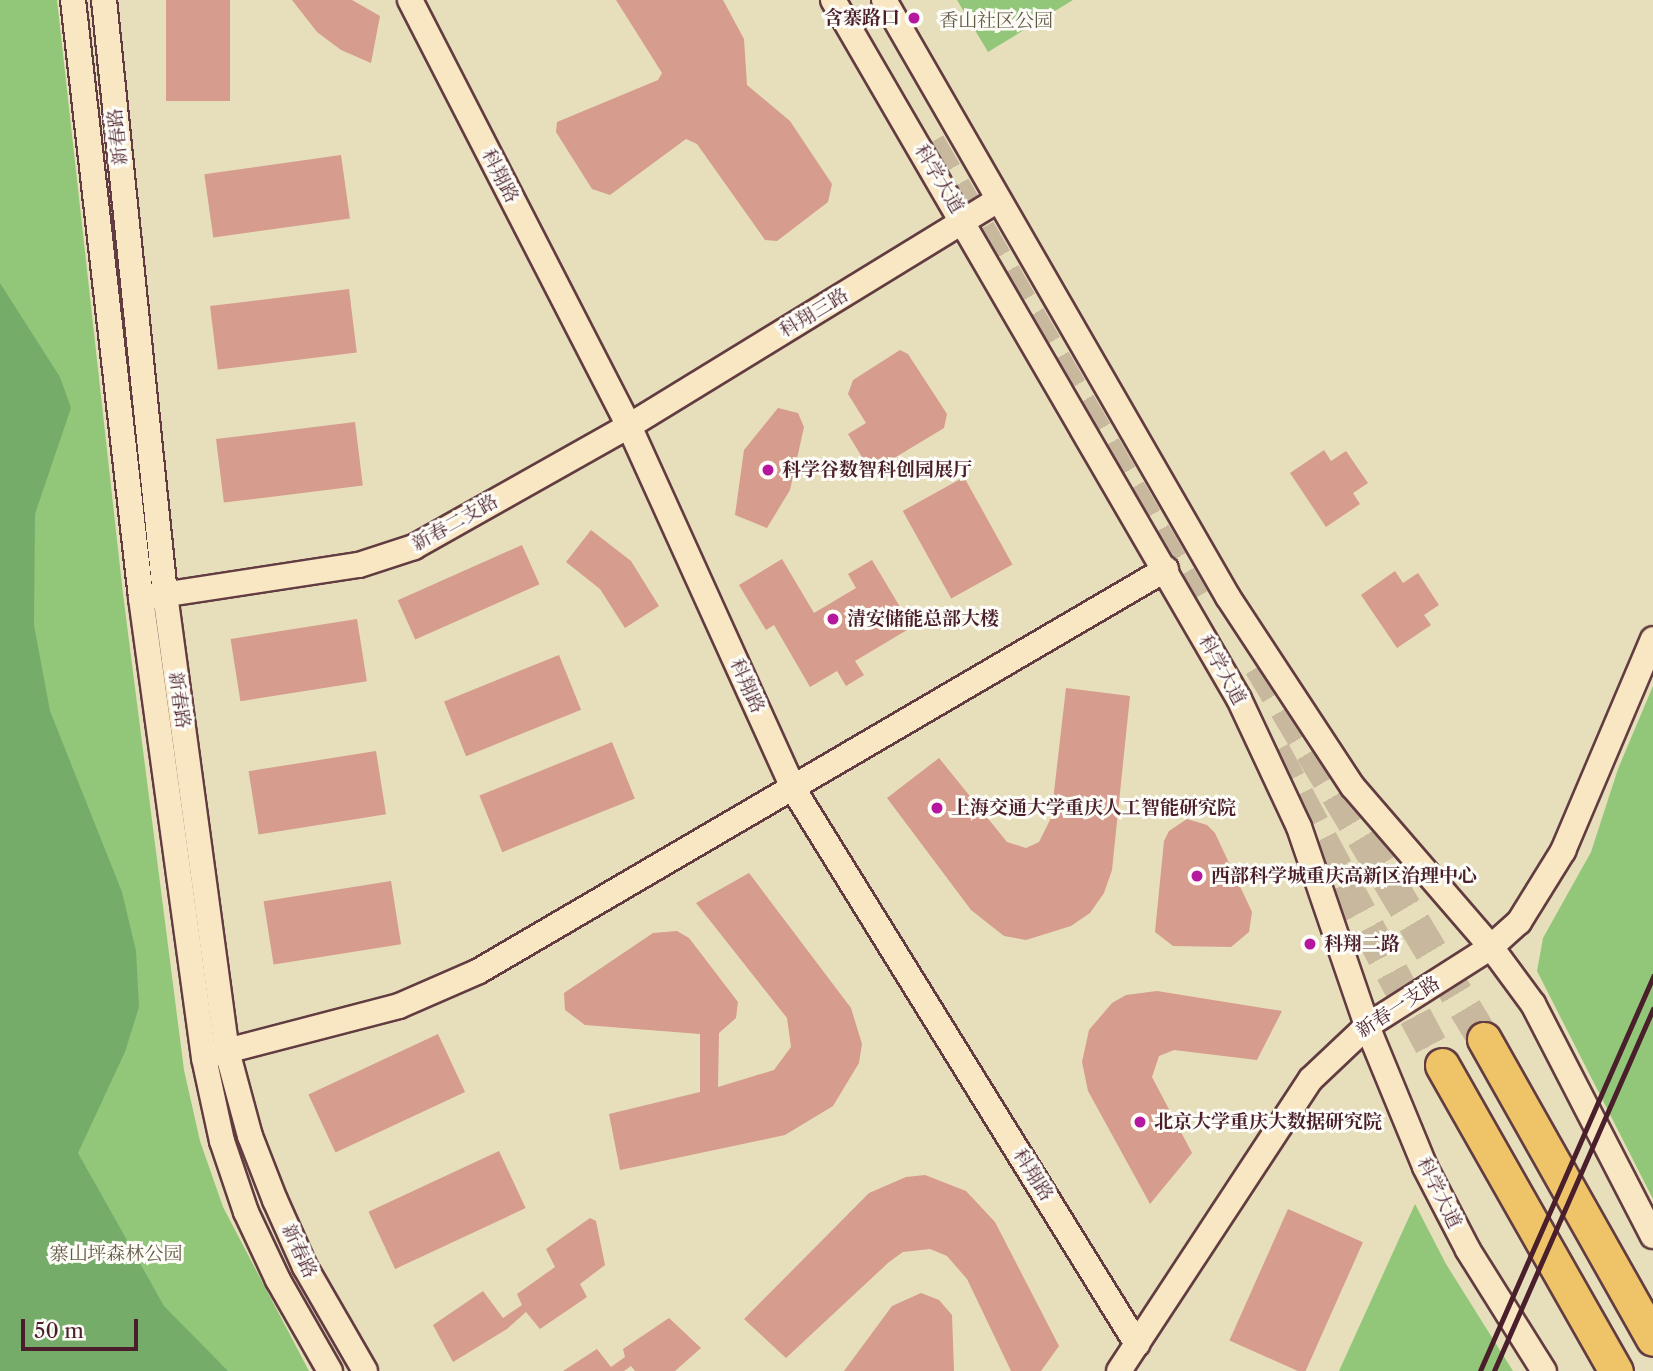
<!DOCTYPE html>
<html>
<head>
<meta charset="utf-8">
<style>
	body { margin:0 }
	#map { position:relative; width:1653px; height:1371px; overflow:hidden; background:#e7dfbb; font-family:"Libre Caslon Text","Noto Serif SC",serif }
	div>[style] { position:absolute }
	[style*='--x'] { left:calc(var(--x)*1px); top:calc(var(--y)*1px); width:calc(var(--w)*1px); rotate:calc(var(--a)*1deg) }
	.green>* { inset:0; background:#92c779 }
	.forest>* { inset:0; background:#75ac69 }
	.building>* { inset:0; background:#d69c8d; transform-origin:0 0 }
	.highway-tunnel>* { height:33px; margin-top:-16.5px; transform-origin:0; background:repeating-linear-gradient(90deg,#c8b99e 0 33px,transparent 0 50px) }
	.roads { filter:drop-shadow(2px 0 #623c41) drop-shadow(-2px 0 #623c41) drop-shadow(0 2px #623c41) drop-shadow(0 -2px #623c41) }
	.secondary>* { height:24px; margin:-12px; padding:0 12px; transform-origin:12px; border-radius:12px; background:#f9e7c3 }
	.highway>* { height:33px; margin:-16.5px; padding:0 16.5px; transform-origin:16.5px; border-radius:16.5px; background:#efc469 }
	.rail>* { height:4.5px; margin:-2.25px; padding:0 2.25px; transform-origin:2.25px; border-radius:2.25px; background:#4a1f2b }
	.dots>* { width:19px; height:19px; translate:-50% -50%; box-sizing:border-box; border:4px solid #fdfcf7; border-radius:50% }
	span { translate:-50% -50%; white-space:nowrap; text-align:center; line-height:1.15; -webkit-text-stroke:6px #fdfcf7; paint-order:stroke }
	.poi-label { font-size:19px; color:#4a1f2b; font-weight:700 }
	.right { translate:-100% -50%; text-align:right }
	.left { translate:0 -50%; text-align:left }
	.park-label { font-size:19px; color:#635a46 }
	.street-label { font-size:19px; color:#4a1f2b }
	.scale { position:absolute; left:21px; top:1319px; width:117px; height:32px; box-sizing:border-box; border:4px solid #4a1f2b; border-top:0; padding-left:9px; font-size:21px; line-height:24px; white-space:nowrap; color:#4a1f2b; -webkit-text-stroke:5px #fdfcf7; paint-order:stroke }
</style>
</head>
<body>
<div id="map">
	<div class="green">
		<div style="clip-path:polygon(0 0,57px 0,123px 594px,184px 1070px,200px 1141px,223px 1207px,309px 1371px,0 1371px)"></div>
		<div style="clip-path:polygon(957px 0,1073px 0,988px 52px)"></div>
		<div style="clip-path:polygon(1653px 686px,1653px 1199px,1537px 971px,1543px 938px,1591px 852px,1618px 769px)"></div>
		<div style="clip-path:polygon(1415px 1204px,1446px 1264px,1513px 1371px,1339px 1371px)"></div>
	</div>
	<div class="forest">
		<div style="clip-path:polygon(0 283px,60px 377px,71px 408px,35px 514px,34px 625px,50px 711px,122px 892px,136px 951px,139px 1007px,125px 1052px,78px 1153px,164px 1306px,228px 1371px,0 1371px)"></div>
	</div>
	<div class="building">
		<div style="left:166px;top:0;width:64px;height:101px"></div>
		<div style="clip-path:polygon(292px 0,352px 0,380px 16px,371px 63px,341px 50px,317px 32px)"></div>
		<div style="clip-path:polygon(616px 0,723px 0,744px 39px,747px 85px,790px 121px,832px 184px,828px 202px,777px 241px,765px 240px,697px 144px,686px 139px,610px 195px,592px 189px,556px 132px,557px 122px,658px 80px,662px 73px)"></div>
		<div style="left:341px;top:155px;width:64px;height:138px;rotate:82deg"></div>
		<div style="left:349px;top:289px;width:64px;height:140px;rotate:83deg"></div>
		<div style="clip-path:polygon(900px 350px,908px 354px,947px 414px,944px 428px,871px 472px,848px 434px,866px 423px,848px 394px,853px 380px)"></div>
		<div style="clip-path:polygon(778px 408px,798px 413px,804px 427px,790px 490px,767px 528px,735px 515px,744px 450px)"></div>
		<div style="left:355px;top:422px;width:64px;height:140px;rotate:83deg"></div>
		<div style="clip-path:polygon(1324px 450px,1331px 461px,1346px 451px,1368px 483px,1353px 493px,1360px 504px,1326px 527px,1290px 473px)"></div>
		<div style="left:964px;top:477px;width:100px;height:70px;rotate:61deg"></div>
		<div style="clip-path:polygon(591px 530px,631px 561px,659px 606px,625px 628px,600px 589px,566px 562px)"></div>
		<div style="left:522px;top:545px;width:43px;height:136px;rotate:66deg"></div>
		<div style="clip-path:polygon(782px 559px,814px 613px,856px 588px,848px 574px,872px 560px,912px 627px,855px 661px,864px 675px,846px 686px,837px 671px,810px 687px,774px 625px,766px 630px,739px 585px)"></div>
		<div style="clip-path:polygon(1395px 571px,1403px 583px,1418px 573px,1439px 605px,1424px 615px,1431px 625px,1397px 648px,1361px 595px)"></div>
		<div style="left:357px;top:619px;width:63px;height:128px;rotate:81deg"></div>
		<div style="left:559px;top:655px;width:59px;height:124px;rotate:68deg"></div>
		<div style="clip-path:polygon(1066px 688px,1130px 696px,1112px 870px,1104px 893px,1090px 913px,1071px 926px,1026px 940px,1004px 936px,971px 910px,887px 798px,939px 758px,1007px 842px,1026px 848px,1039px 842px,1051px 818px)"></div>
		<div style="left:612px;top:742px;width:61px;height:143px;rotate:68deg"></div>
		<div style="left:376px;top:751px;width:64px;height:129px;rotate:81deg"></div>
		<div style="clip-path:polygon(1187px 819px,1207px 825px,1215px 833px,1252px 912px,1249px 932px,1231px 947px,1173px 946px,1155px 932px,1164px 841px,1169px 831px)"></div>
		<div style="clip-path:polygon(749px 873px,851px 1008px,862px 1044px,859px 1063px,833px 1106px,785px 1135px,620px 1170px,609px 1114px,700px 1092px,700px 1034px,585px 1025px,565px 1010px,564px 993px,653px 933px,677px 931px,689px 938px,738px 1002px,736px 1018px,719px 1033px,718px 1087px,774px 1070px,791px 1047px,787px 1018px,696px 903px)"></div>
		<div style="left:391px;top:881px;width:64px;height:129px;rotate:81deg"></div>
		<div style="clip-path:polygon(1157px 991px,1282px 1011px,1257px 1060px,1174px 1050px,1159px 1056px,1152px 1077px,1192px 1153px,1150px 1204px,1088px 1091px,1082px 1062px,1089px 1030px,1112px 1003px,1126px 995px)"></div>
		<div style="left:438px;top:1034px;width:64px;height:143px;rotate:65deg"></div>
		<div style="left:499px;top:1151px;width:63px;height:144px;rotate:65deg"></div>
		<div style="clip-path:polygon(925px 1175px,966px 1191px,995px 1222px,1059px 1346px,1041px 1371px,1011px 1371px,967px 1279px,947px 1256px,930px 1249px,903px 1252px,889px 1262px,786px 1358px,744px 1319px,869px 1193px,906px 1177px)"></div>
		<div style="left:1288px;top:1209px;width:82px;height:144px;rotate:24deg"></div>
		<div style="clip-path:polygon(590px 1218px,596px 1221px,605px 1265px,580px 1284px,587px 1297px,540px 1329px,526px 1312px,507px 1329px,453px 1362px,433px 1325px,483px 1291px,503px 1318px,522px 1305px,517px 1294px,555px 1267px,546px 1249px)"></div>
		<div style="clip-path:polygon(921px 1293px,939px 1300px,952px 1315px,954px 1371px,844px 1371px,892px 1306px)"></div>
		<div style="clip-path:polygon(669px 1318px,701px 1348px,675px 1371px,635px 1371px,631px 1366px,624px 1371px,563px 1371px,597px 1349px,611px 1367px,625px 1357px,623px 1349px)"></div>
	</div>
	<div class="highway-tunnel">
		<div style="--x:929;--y:143;--w:527;--a:59.93"></div>
		<div style="--x:1260;--y:665;--w:436;--a:59.1"></div>
		<div style="--x:1274;--y:751;--w:356;--a:61.9"></div>
	</div>
	<div class="roads">
		<div class="secondary">
			<div style="--x:73;--y:0;--w:602;--a:83.51"></div>
			<div style="--x:141;--y:598;--w:464;--a:82.2"></div>
			<div style="--x:204;--y:1058;--w:85;--a:77.8"></div>
			<div style="--x:222;--y:1141;--w:75;--a:71.3"></div>
			<div style="--x:246;--y:1212;--w:75;--a:64.8"></div>
			<div style="--x:278;--y:1280;--w:105;--a:60.3"></div>
			<div style="--x:104;--y:0;--w:597;--a:84.14"></div>
			<div style="--x:165;--y:594;--w:461;--a:82.3"></div>
			<div style="--x:227;--y:1051;--w:88;--a:74.9"></div>
			<div style="--x:250;--y:1136;--w:69;--a:68.7"></div>
			<div style="--x:275;--y:1200;--w:73;--a:65.9"></div>
			<div style="--x:305;--y:1267;--w:120;--a:60"></div>
			<div style="--x:410;--y:0;--w:479;--a:62.8"></div>
			<div style="--x:629;--y:426;--w:400;--a:65.6"></div>
			<div style="--x:794;--y:790;--w:652;--a:58.24"></div>
			<div style="--x:833;--y:0;--w:808;--a:59.85"></div>
			<div style="--x:1239;--y:699;--w:141;--a:64.9"></div>
			<div style="--x:1299;--y:827;--w:210;--a:71.1"></div>
			<div style="--x:1367;--y:1026;--w:152;--a:67.6"></div>
			<div style="--x:1425;--y:1167;--w:93;--a:62.6"></div>
			<div style="--x:1468;--y:1250;--w:143;--a:57.9"></div>
			<div style="--x:884;--y:0;--w:689;--a:60.05"></div>
			<div style="--x:1228;--y:597;--w:227;--a:56.7"></div>
			<div style="--x:1353;--y:787;--w:211;--a:49.2"></div>
			<div style="--x:1491;--y:947;--w:71;--a:53.6"></div>
			<div style="--x:1533;--y:1004;--w:261;--a:62.7"></div>
			<div style="--x:149;--y:597;--w:212;--a:-8.7"></div>
			<div style="--x:359;--y:565;--w:58;--a:-18.1"></div>
			<div style="--x:414;--y:547;--w:247;--a:-29.4"></div>
			<div style="--x:629;--y:426;--w:433;--a:-31.5"></div>
			<div style="--x:211;--y:1055;--w:194;--a:-14.6"></div>
			<div style="--x:399;--y:1006;--w:87;--a:-23.6"></div>
			<div style="--x:479;--y:971;--w:796;--a:-30.33"></div>
			<div style="--x:1119;--y:1371;--w:349;--a:-56.7"></div>
			<div style="--x:1311;--y:1079;--w:77;--a:-43.4"></div>
			<div style="--x:1367;--y:1026;--w:147;--a:-32.5"></div>
			<div style="--x:1491;--y:947;--w:38;--a:-42"></div>
			<div style="--x:1519;--y:922;--w:84;--a:-58.2"></div>
			<div style="--x:1563;--y:851;--w:230;--a:-67"></div>
		</div>
		<div class="highway">
			<div style="--x:1484;--y:1039;--w:344;--a:60.6"></div>
			<div style="--x:1442;--y:1065;--w:352;--a:60.4"></div>
		</div>
	</div>
	<div class="rail">
		<div style="--x:1480;--y:1371;--w:431;--a:-66.3"></div>
		<div style="--x:1494;--y:1371;--w:395;--a:-66.3"></div>
	</div>
	<div class="dots">
		<div style="left:914px;top:18px;background:#b5179e"></div>
		<div style="left:768px;top:470px;background:#b5179e"></div>
		<div style="left:833px;top:619px;background:#b5179e"></div>
		<div style="left:937px;top:808px;background:#b5179e"></div>
		<div style="left:1197px;top:876px;background:#b5179e"></div>
		<div style="left:1310px;top:944px;background:#b5179e"></div>
		<div style="left:1140px;top:1122px;background:#b5179e"></div>
	</div>
	<div class="poi-label">
		<span class="right" style="left:900px;top:18px">含寨路口</span>
		<span class="left" style="left:782px;top:470px">科学谷数智科创园展厅</span>
		<span class="left" style="left:847px;top:619px">清安储能总部大楼</span>
		<span class="left" style="left:951px;top:808px">上海交通大学重庆人工智能研究院</span>
		<span class="left" style="left:1211px;top:876px">西部科学城重庆高新区治理中心</span>
		<span class="left" style="left:1324px;top:944px">科翔二路</span>
		<span class="left" style="left:1154px;top:1122px">北京大学重庆大数据研究院</span>
	</div>
	<div class="park-label">
		<span style="left:996px;top:21px">香山社区公园</span>
		<span style="left:116px;top:1254px">寨山坪森林公园</span>
	</div>
	<div class="street-label">
		<span style="left:118px;top:137px;rotate:-96deg">新春路</span>
		<span style="left:500px;top:176px;rotate:63deg">科翔路</span>
		<span style="left:939px;top:179px;rotate:59deg">科学大道</span>
		<span style="left:814px;top:313px;rotate:-31deg">科翔三路</span>
		<span style="left:455px;top:523px;rotate:-29deg">新春二支路</span>
		<span style="left:1222px;top:670px;rotate:61deg">科学大道</span>
		<span style="left:747px;top:686px;rotate:66deg">科翔路</span>
		<span style="left:179px;top:700px;rotate:82deg">新春路</span>
		<span style="left:1398px;top:1007px;rotate:-33deg">新春一支路</span>
		<span style="left:1033px;top:1175px;rotate:58deg">科翔路</span>
		<span style="left:1439px;top:1193px;rotate:64deg">科学大道</span>
		<span style="left:299px;top:1251px;rotate:65deg">新春路</span>
	</div>
	<div class="scale">50 m</div>
</div>
</body>
</html>
